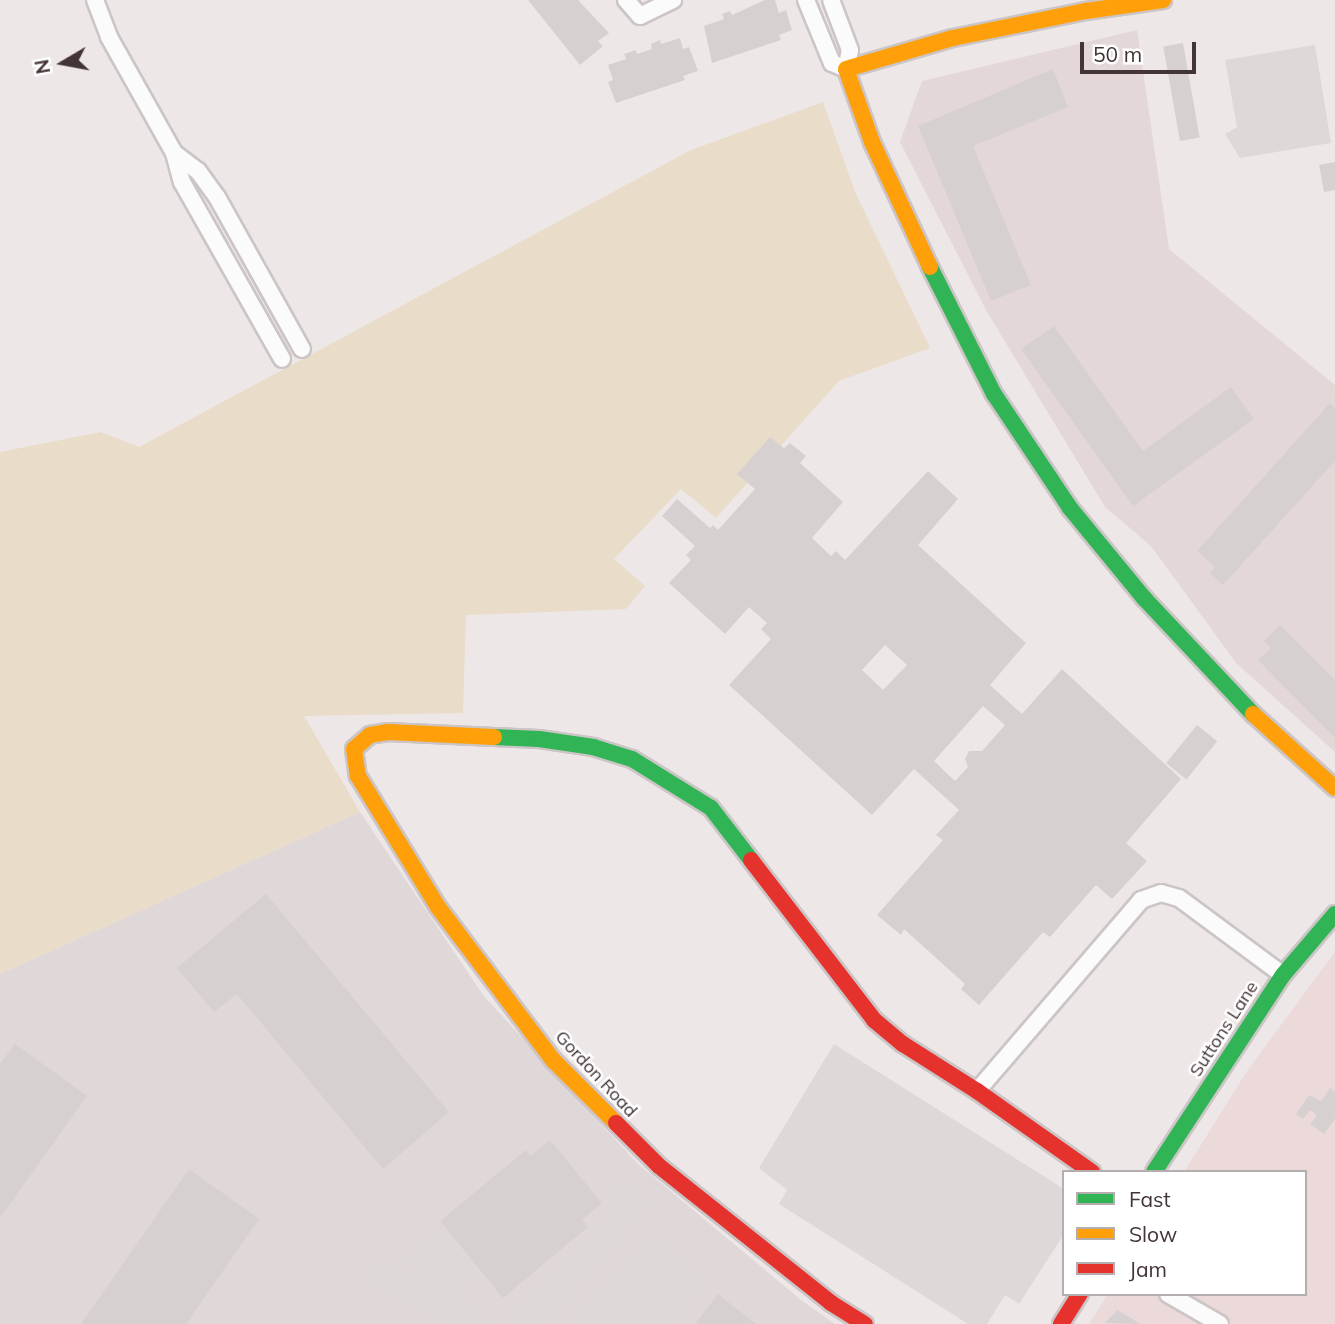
<!DOCTYPE html>
<html>
<head>
<meta charset="utf-8">
<style>
	body { margin:0 }
	#map { position:relative; width:1335px; height:1324px; overflow:hidden; background:#eee7e8; font-family:Mulish,sans-serif }
	div>[style] { position:absolute }
	[style*='--x'] { left:calc(var(--x)*1px); top:calc(var(--y)*1px); width:calc(var(--w)*1px); rotate:calc(var(--a)*1deg) }
	.residential>* { inset:0; background:#e4d7d8 }
	.industrial>* { inset:0; background:#dfd7d8 }
	.education>* { inset:0; background:#ecd9da }
	.green>* { inset:0; background:#e9dcc8 }
	.parking>* { inset:0; background:#dfd8d9 }
	.building>* { inset:0; background:#d7d0d1; transform-origin:0 0 }
	.roads { filter:drop-shadow(2px 0 #ccc5c6) drop-shadow(-2px 0 #ccc5c6) drop-shadow(0 2px #ccc5c6) drop-shadow(0 -2px #ccc5c6) }
	.street>* { height:16px; margin:-8px; padding:0 8px; transform-origin:8px; border-radius:8px; background:#fcfbfc }
	.fast>* { height:16px; margin:-8px; padding:0 8px; transform-origin:8px; border-radius:8px; background:#30b455 }
	.slow>* { height:16px; margin:-8px; padding:0 8px; transform-origin:8px; border-radius:8px; background:#ff9f0a }
	.jam>* { height:16px; margin:-8px; padding:0 8px; transform-origin:8px; border-radius:8px; background:#e5322d }
	span { translate:-50% -50%; white-space:nowrap; text-align:center; line-height:1.15; -webkit-text-stroke:5px #fff; paint-order:stroke }
	.street-label { font-size:18px; color:#433436 }
	.legend { position:absolute; left:1062px; top:1170px; width:245px; height:126px; box-sizing:border-box; background:#fff; border:2px solid #b4aeaf; margin:0; padding:9px 12px; list-style:none; font-size:21px; color:#433436 }
	.legend li { display:flex; align-items:center; gap:14px; height:35px }
	.legend b { width:35px; border:2px solid #b4aeaf }
	.north { position:absolute; left:28px; top:28px; width:70px; height:70px; -webkit-text-stroke:5px #fff; paint-order:stroke; rotate:260deg; font-size:19px; font-weight:700; line-height:28px; text-align:center; color:#433436 }
	.north::after { content:''; display:block; margin:auto; width:24px; height:32px; background:#433436; clip-path:polygon(50% 0,100% 100%,50% 72%,0 100%) }
	.scale { position:absolute; left:1080px; top:42px; width:116px; height:32px; box-sizing:border-box; border:4px solid #433436; border-top:0; padding-left:9px; font-size:21px; line-height:24px; white-space:nowrap; color:#433436; -webkit-text-stroke:5px #fff; paint-order:stroke }
</style>
</head>
<body>
<div id="map">
	<div class="residential">
		<div style="clip-path:polygon(1137px 30px,1169px 249px,1335px 385px,1335px 752px,1236px 663px,1151px 546px,1105px 507px,986px 310px,900px 142px,922px 81px)"></div>
	</div>
	<div class="industrial">
		<div style="clip-path:polygon(360px 812px,483px 995px,637px 1163px,801px 1300px,835px 1324px,0 1324px,0 974px)"></div>
	</div>
	<div class="education">
		<div style="clip-path:polygon(1335px 952px,1335px 1324px,1089px 1324px,1108px 1294px,1305px 1294px,1305px 1172px,1184px 1172px,1247px 1071px)"></div>
	</div>
	<div class="green">
		<div style="clip-path:polygon(823px 102px,856px 194px,930px 348px,839px 381px,716px 518px,681px 489px,614px 559px,645px 586px,626px 609px,466px 615px,463px 713px,304px 716px,360px 812px,0 974px,0 452px,101px 432px,139px 447px,691px 150px)"></div>
	</div>
	<div class="parking">
		<div style="clip-path:polygon(1315px 45px,1331px 143px,1240px 158px,1225px 134px,1237px 127px,1225px 60px)"></div>
		<div style="clip-path:polygon(834px 1044px,1064px 1189px,1064px 1234px,1019px 1304px,1005px 1295px,987px 1324px,968px 1324px,779px 1204px,787px 1190px,759px 1168px)"></div>
		<div style="clip-path:polygon(622px 1175px,653px 1203px,548px 1324px,501px 1324px,617px 1202px,606px 1193px)"></div>
		<div style="clip-path:polygon(441px 1227px,480px 1277px,460px 1292px,481px 1316px,499px 1324px,442px 1324px,358px 1275px,376px 1261px,414px 1274px,402px 1258px)"></div>
		<div style="clip-path:polygon(649px 1231px,712px 1281px,674px 1324px,567px 1324px)"></div>
	</div>
	<div class="building">
		<div style="clip-path:polygon(528px 0,578px 0,609px 33px,598px 41px,603px 46px,580px 65px)"></div>
		<div style="clip-path:polygon(765px 0,775px 0,779px 13px,786px 10px,792px 30px,779px 35px,781px 40px,712px 63px,704px 26px,724px 19px,722px 14px,730px 11px,732px 15px)"></div>
		<div style="clip-path:polygon(680px 38px,683px 49px,689px 47px,698px 71px,683px 76px,685px 80px,616px 103px,608px 82px,613px 80px,608px 65px,626px 59px,624px 54px,636px 50px,637px 54px,652px 49px,651px 44px,660px 40px,661px 44px)"></div>
		<div style="left:1183px;top:43px;width:96px;height:20px;rotate:80deg"></div>
		<div style="clip-path:polygon(1053px 69px,1068px 107px,973px 146px,1031px 285px,991px 301px,918px 126px)"></div>
		<div style="clip-path:polygon(1335px 162px,1335px 190px,1324px 192px,1319px 165px)"></div>
		<div style="clip-path:polygon(1054px 326px,1143px 451px,1231px 387px,1254px 419px,1133px 506px,1021px 349px)"></div>
		<div style="clip-path:polygon(1330px 403px,1335px 408px,1335px 461px,1223px 585px,1210px 573px,1215px 567px,1197px 551px)"></div>
		<div style="clip-path:polygon(evenodd,770px 437px,784px 448px,790px 443px,806px 456px,800px 463px,843px 502px,812px 538px,831px 556px,836px 551px,845px 560px,928px 471px,958px 499px,918px 545px,1026px 643px,990px 685px,1022px 714px,1062px 669px,1181px 779px,1126px 843px,1147px 861px,1112px 899px,1096px 885px,1050px 937px,1043px 932px,979px 1005px,961px 989px,965px 984px,904px 929px,901px 935px,877px 915px,943px 840px,936px 835px,959px 810px,914px 769px,872px 815px,729px 685px,771px 639px,761px 629px,767px 623px,749px 607px,725px 634px,669px 583px,691px 560px,686px 555px,695px 546px,662px 516px,677px 499px,710px 528px,713px 525px,718px 530px,755px 489px,737px 474px,770px 437px,885px 645px,907px 665px,883px 690px,862px 670px,885px 645px,770px 437px,983px 706px,1005px 725px,982px 751px,969px 751px,965px 759px,968px 767px,955px 781px,934px 761px,983px 706px)"></div>
		<div style="clip-path:polygon(1280px 625px,1335px 680px,1335px 738px,1258px 660px,1271px 648px,1264px 641px)"></div>
		<div style="left:1197px;top:725px;width:26px;height:49px;rotate:39deg"></div>
		<div style="clip-path:polygon(266px 894px,449px 1112px,383px 1169px,237px 994px,214px 1012px,177px 968px)"></div>
		<div style="clip-path:polygon(15px 1044px,87px 1096px,0 1218px,0 1064px)"></div>
		<div style="clip-path:polygon(1330px 1088px,1335px 1092px,1335px 1119px,1324px 1134px,1310px 1124px,1317px 1115px,1310px 1110px,1303px 1119px,1296px 1114px,1309px 1095px,1321px 1101px)"></div>
		<div style="clip-path:polygon(550px 1140px,602px 1203px,582px 1220px,588px 1227px,503px 1298px,440px 1221px,526px 1150px,531px 1156px)"></div>
		<div style="clip-path:polygon(189px 1169px,259px 1219px,186px 1324px,81px 1324px)"></div>
		<div style="clip-path:polygon(718px 1294px,756px 1324px,695px 1324px)"></div>
		<div style="clip-path:polygon(1117px 1310px,1131px 1318px,1140px 1324px,1105px 1323px)"></div>
	</div>
	<div class="roads">
		<div class="street">
			<div style="--x:95;--y:0;--w:40;--a:69"></div>
			<div style="--x:109;--y:37;--w:133;--a:60.7"></div>
			<div style="--x:174;--y:153;--w:30;--a:75"></div>
			<div style="--x:182;--y:182;--w:203;--a:60.5"></div>
			<div style="--x:626;--y:0;--w:21;--a:49"></div>
			<div style="--x:640;--y:16;--w:37;--a:-26"></div>
			<div style="--x:806;--y:0;--w:68;--a:67.6"></div>
			<div style="--x:832;--y:63;--w:15;--a:23"></div>
			<div style="--x:846;--y:69;--w:19;--a:-78"></div>
			<div style="--x:850;--y:50;--w:53;--a:-110.8"></div>
			<div style="--x:174;--y:153;--w:30;--a:37"></div>
			<div style="--x:198;--y:171;--w:32;--a:54"></div>
			<div style="--x:217;--y:197;--w:174;--a:60.8"></div>
			<div style="--x:977;--y:1091;--w:252;--a:-49.3"></div>
			<div style="--x:1141;--y:900;--w:21;--a:-19"></div>
			<div style="--x:1161;--y:893;--w:19;--a:16"></div>
			<div style="--x:1179;--y:898;--w:129;--a:36.5"></div>
			<div style="--x:1168;--y:1294;--w:60;--a:30"></div>
		</div>
		<div class="fast">
			<div style="--x:930;--y:267;--w:142;--a:63.3"></div>
			<div style="--x:994;--y:394;--w:137;--a:56.3"></div>
			<div style="--x:1070;--y:508;--w:117;--a:50.6"></div>
			<div style="--x:1144;--y:598;--w:159;--a:46.8"></div>
			<div style="--x:494;--y:737;--w:45;--a:2.5"></div>
			<div style="--x:539;--y:739;--w:55;--a:8.4"></div>
			<div style="--x:593;--y:747;--w:41;--a:17.1"></div>
			<div style="--x:632;--y:759;--w:93;--a:31.8"></div>
			<div style="--x:711;--y:808;--w:66;--a:52.4"></div>
			<div style="--x:1154;--y:1172;--w:235;--a:-56.8"></div>
			<div style="--x:1283;--y:975;--w:80;--a:-49.6"></div>
		</div>
		<div class="slow">
			<div style="--x:930;--y:267;--w:138;--a:-114.9"></div>
			<div style="--x:872;--y:142;--w:77;--a:-109.6"></div>
			<div style="--x:846;--y:69;--w:111;--a:-16.2"></div>
			<div style="--x:953;--y:38;--w:136;--a:-11.5"></div>
			<div style="--x:1086;--y:11;--w:78;--a:-8.1"></div>
			<div style="--x:1253;--y:714;--w:110;--a:42.1"></div>
			<div style="--x:494;--y:737;--w:106;--a:-177.3"></div>
			<div style="--x:388;--y:732;--w:18;--a:171"></div>
			<div style="--x:370;--y:735;--w:21;--a:139"></div>
			<div style="--x:354;--y:749;--w:27;--a:82"></div>
			<div style="--x:358;--y:776;--w:153;--a:58.6"></div>
			<div style="--x:438;--y:907;--w:191;--a:53.1"></div>
			<div style="--x:553;--y:1060;--w:89;--a:45"></div>
		</div>
		<div class="jam">
			<div style="--x:751;--y:860;--w:202;--a:52.4"></div>
			<div style="--x:874;--y:1020;--w:38;--a:40"></div>
			<div style="--x:903;--y:1044;--w:88;--a:32.4"></div>
			<div style="--x:977;--y:1091;--w:141;--a:35.2"></div>
			<div style="--x:616;--y:1123;--w:61;--a:45"></div>
			<div style="--x:659;--y:1166;--w:220;--a:38.5"></div>
			<div style="--x:831;--y:1303;--w:40;--a:32"></div>
			<div style="--x:1061;--y:1324;--w:36;--a:-58"></div>
		</div>
	</div>
	<div class="street-label">
		<span style="left:1224px;top:1029px;rotate:-57deg">Suttons Lane</span>
		<span style="left:596px;top:1074px;rotate:47deg">Gordon Road</span>
	</div>
	<ul class="legend">
	<li><b style="height:9px;background:#30b455"></b>Fast</li>
	<li><b style="height:9px;background:#ff9f0a"></b>Slow</li>
	<li><b style="height:9px;background:#e5322d"></b>Jam</li>
	</ul>
	<div class="north">N</div>
	<div class="scale">50 m</div>
</div>
</body>
</html>
